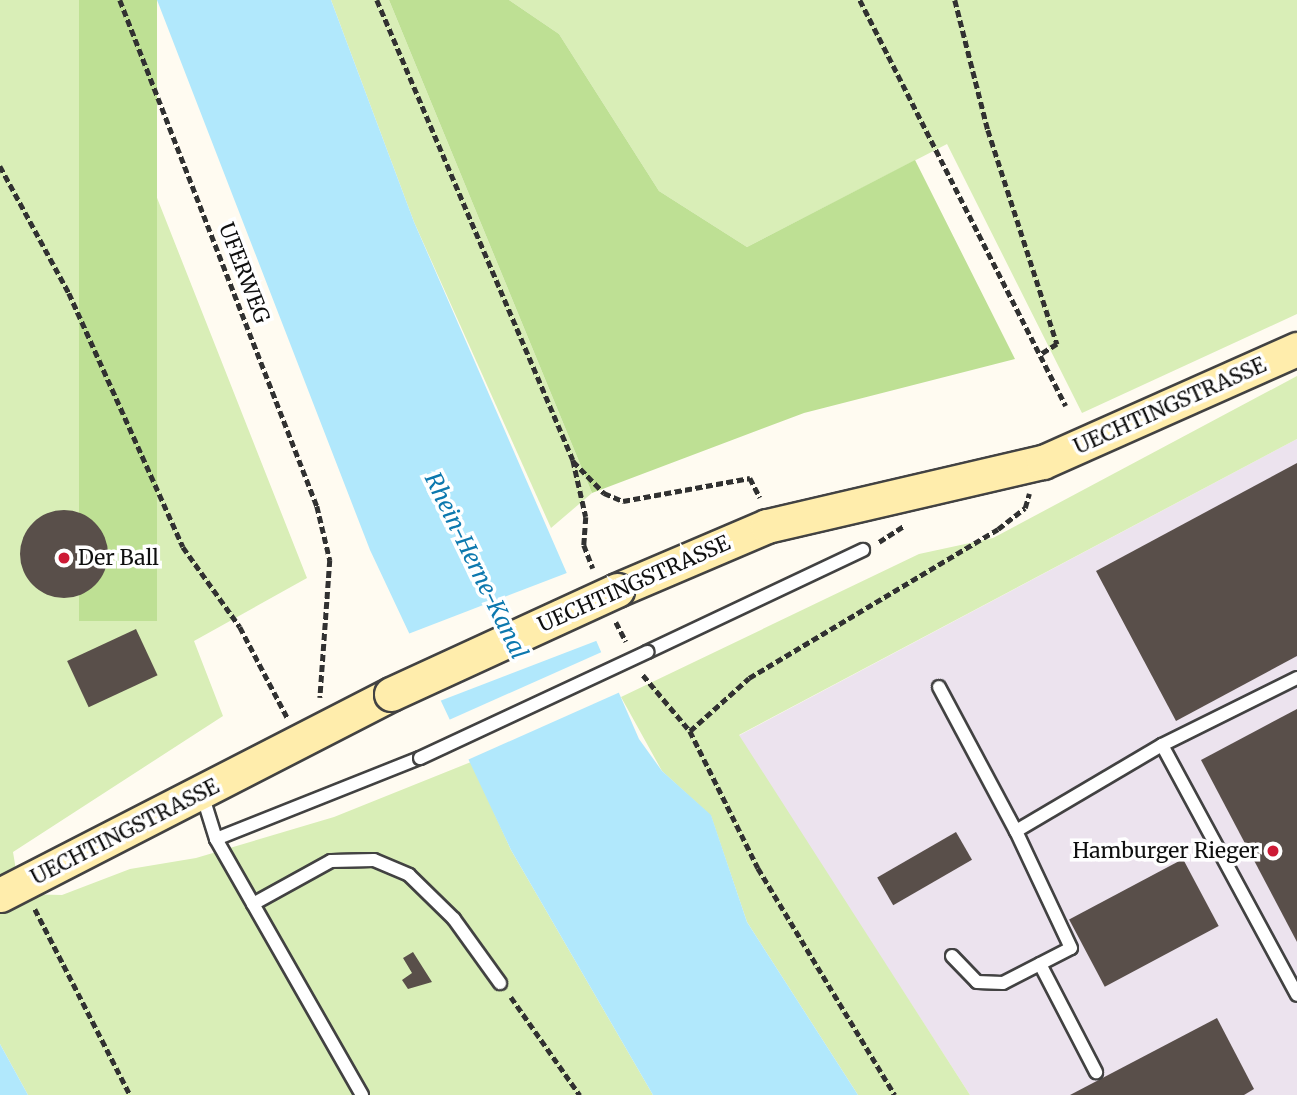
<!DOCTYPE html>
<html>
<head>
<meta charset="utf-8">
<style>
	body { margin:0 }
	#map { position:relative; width:1297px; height:1095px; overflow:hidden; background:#fffbf1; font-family:Merriweather,serif }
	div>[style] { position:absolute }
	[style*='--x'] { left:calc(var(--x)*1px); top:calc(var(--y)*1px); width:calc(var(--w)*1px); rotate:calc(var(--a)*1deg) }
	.industrial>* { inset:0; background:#ece3ee }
	.green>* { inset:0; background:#d9eeb7 }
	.forest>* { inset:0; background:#bee094; transform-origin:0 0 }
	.water>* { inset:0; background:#b1e8fc }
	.pier>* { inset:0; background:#fffbf1; transform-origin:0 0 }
	.building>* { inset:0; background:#594f4a; transform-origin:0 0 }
	.round { border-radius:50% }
	.path>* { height:4.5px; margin-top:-2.25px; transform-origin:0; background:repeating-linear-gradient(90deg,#313131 0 7px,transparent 0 10.5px) }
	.roads { filter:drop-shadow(2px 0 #424242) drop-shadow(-2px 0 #424242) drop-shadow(0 2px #424242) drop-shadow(0 -2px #424242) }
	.service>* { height:12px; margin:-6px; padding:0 6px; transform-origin:6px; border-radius:6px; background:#fff }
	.secondary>* { height:33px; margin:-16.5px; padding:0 16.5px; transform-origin:16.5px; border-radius:16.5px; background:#ffedac }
	.bridges { filter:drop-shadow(2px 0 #424242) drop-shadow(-2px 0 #424242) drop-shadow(0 2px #424242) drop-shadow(0 -2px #424242) }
	.service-bridge>* { height:12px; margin:-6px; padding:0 6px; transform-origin:6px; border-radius:6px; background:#fff }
	.secondary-bridge>* { height:33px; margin:-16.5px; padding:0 16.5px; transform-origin:16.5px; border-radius:16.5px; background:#ffedac }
	.dots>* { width:19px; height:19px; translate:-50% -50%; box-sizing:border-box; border:4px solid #fff; border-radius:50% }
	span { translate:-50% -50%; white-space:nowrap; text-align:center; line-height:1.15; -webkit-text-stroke:7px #fff; paint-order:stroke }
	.street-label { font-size:21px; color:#0f0f0f }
	.poi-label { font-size:21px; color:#0f0f0f }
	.left { translate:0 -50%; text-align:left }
	.right { translate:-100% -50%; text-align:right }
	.water-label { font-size:23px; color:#0c78ae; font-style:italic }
</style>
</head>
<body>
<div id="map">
	<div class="industrial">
		<div style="clip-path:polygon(1297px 439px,1297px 1095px,970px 1095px,738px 736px)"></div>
	</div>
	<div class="green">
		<div style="clip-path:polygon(0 0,79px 0,307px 578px,194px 641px,223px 716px,13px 852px,20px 894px,62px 895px,130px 869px,196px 858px,334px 817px,471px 762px,511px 850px,653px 1095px,28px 1095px,0 1044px)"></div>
		<div style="clip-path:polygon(331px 0,389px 0,592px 493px,551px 528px,414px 222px)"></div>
		<div style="clip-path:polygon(509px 0,1297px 0,1297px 314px,1082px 413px,947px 144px,747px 247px,659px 191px,559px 34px)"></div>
		<div style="clip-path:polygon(1297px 376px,1297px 439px,739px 735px,970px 1095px,858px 1095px,747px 922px,711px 816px,662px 771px,621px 697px,919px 554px,993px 538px)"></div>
	</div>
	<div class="forest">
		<div style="left:79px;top:0;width:78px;height:621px"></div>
		<div style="clip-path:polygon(389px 0,509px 0,559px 34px,659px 191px,747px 247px,915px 160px,1015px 359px,804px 413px,592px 493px)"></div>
	</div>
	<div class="water">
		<div style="clip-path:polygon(157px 0,331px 0,414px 222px,639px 739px,662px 771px,711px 815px,747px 922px,858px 1095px,653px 1095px,511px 850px,370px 550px)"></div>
		<div style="clip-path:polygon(0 1044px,28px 1095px,0 1095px)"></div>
	</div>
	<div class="pier">
		<div style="left:572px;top:571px;width:74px;height:177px;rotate:69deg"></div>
		<div style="left:604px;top:651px;width:44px;height:171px;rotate:66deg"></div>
	</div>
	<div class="building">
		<div style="clip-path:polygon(1297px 463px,1297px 656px,1176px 721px,1096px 571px)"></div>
		<div class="round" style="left:20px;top:510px;width:88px;height:88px"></div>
		<div style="left:136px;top:629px;width:51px;height:76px;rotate:65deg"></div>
		<div style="clip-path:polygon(1297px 709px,1297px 942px,1201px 760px)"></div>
		<div style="left:956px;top:832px;width:32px;height:91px;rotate:60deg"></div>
		<div style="left:1183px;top:859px;width:76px;height:129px;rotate:62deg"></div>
		<div style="clip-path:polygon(413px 952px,432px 982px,408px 989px,402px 980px,412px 973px,403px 958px)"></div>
		<div style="clip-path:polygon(1217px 1018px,1254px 1089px,1244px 1095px,1070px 1095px)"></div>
	</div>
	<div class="path">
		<div style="--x:120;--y:0;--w:543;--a:68.73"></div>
		<div style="--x:317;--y:506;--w:56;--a:76.5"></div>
		<div style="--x:330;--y:560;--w:138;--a:94.1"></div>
		<div style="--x:377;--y:0;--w:500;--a:66.92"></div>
		<div style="--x:573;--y:460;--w:58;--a:77.2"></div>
		<div style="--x:586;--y:517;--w:28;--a:94"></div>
		<div style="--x:584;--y:545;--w:25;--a:69"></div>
		<div style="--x:860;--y:0;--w:455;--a:63.1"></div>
		<div style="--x:955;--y:0;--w:134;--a:75.8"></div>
		<div style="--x:988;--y:130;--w:225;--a:72.1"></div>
		<div style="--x:1057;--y:344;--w:20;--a:147"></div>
		<div style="--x:0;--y:166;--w:145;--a:61.5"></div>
		<div style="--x:69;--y:293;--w:278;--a:65.8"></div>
		<div style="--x:183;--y:547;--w:98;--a:54.5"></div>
		<div style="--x:240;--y:627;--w:102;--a:62.4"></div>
		<div style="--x:573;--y:461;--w:45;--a:45.9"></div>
		<div style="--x:604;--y:493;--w:21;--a:23"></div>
		<div style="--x:623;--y:501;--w:129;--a:-10.3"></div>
		<div style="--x:750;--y:478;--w:22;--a:63"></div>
		<div style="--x:879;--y:542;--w:31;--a:-33"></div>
		<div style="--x:616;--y:622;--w:22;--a:63"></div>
		<div style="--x:643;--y:675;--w:73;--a:50"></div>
		<div style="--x:690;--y:731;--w:153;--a:63.6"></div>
		<div style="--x:758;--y:868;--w:265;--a:58.9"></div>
		<div style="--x:690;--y:731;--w:79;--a:-41.9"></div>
		<div style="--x:749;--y:678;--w:290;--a:-30.9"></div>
		<div style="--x:998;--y:529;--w:34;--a:-38"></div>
		<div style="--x:1025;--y:508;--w:15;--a:-74"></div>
		<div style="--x:35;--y:909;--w:209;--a:62.9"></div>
		<div style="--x:511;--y:997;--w:120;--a:54.9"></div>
	</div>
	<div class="roads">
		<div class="service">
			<div style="--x:647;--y:652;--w:239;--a:-25.3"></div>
			<div style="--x:1297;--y:678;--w:151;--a:153.6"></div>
			<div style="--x:1162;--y:745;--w:284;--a:61.6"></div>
			<div style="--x:939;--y:687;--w:163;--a:61.9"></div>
			<div style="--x:202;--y:794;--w:47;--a:72.7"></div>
			<div style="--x:216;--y:839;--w:295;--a:60.3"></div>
			<div style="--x:216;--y:839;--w:219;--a:-21.7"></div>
			<div style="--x:253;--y:904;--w:89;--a:-28.9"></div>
			<div style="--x:331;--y:861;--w:43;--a:-1.3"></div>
			<div style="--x:374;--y:860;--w:38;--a:23"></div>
			<div style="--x:409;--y:875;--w:63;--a:44.4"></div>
			<div style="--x:454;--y:919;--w:79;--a:54.3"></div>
			<div style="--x:952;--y:956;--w:36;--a:46"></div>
			<div style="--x:977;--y:982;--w:26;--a:2"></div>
			<div style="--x:1003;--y:983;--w:76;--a:-27.2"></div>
			<div style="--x:1071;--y:948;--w:129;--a:-115.2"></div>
			<div style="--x:1016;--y:831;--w:169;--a:-30.5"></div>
			<div style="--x:1040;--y:964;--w:122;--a:62.6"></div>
		</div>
		<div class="secondary">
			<div style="--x:617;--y:590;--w:163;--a:-23.1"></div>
			<div style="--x:767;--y:526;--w:283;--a:-13.1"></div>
			<div style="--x:1043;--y:462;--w:278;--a:-24"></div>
			<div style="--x:0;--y:895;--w:440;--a:-27.2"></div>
		</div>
	</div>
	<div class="bridges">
		<div class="service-bridge">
			<div style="--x:420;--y:758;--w:251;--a:-25"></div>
		</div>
		<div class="secondary-bridge">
			<div style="--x:391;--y:694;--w:249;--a:-24.7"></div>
		</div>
	</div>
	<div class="dots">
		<div style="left:64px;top:558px;background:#cd1a35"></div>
		<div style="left:1273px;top:851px;background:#cd1a35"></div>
	</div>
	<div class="street-label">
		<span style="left:244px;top:273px;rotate:69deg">UFERWEG</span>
		<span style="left:1170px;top:406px;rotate:-24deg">UECHTINGSTRASSE</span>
		<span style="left:634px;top:584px;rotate:-24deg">UECHTINGSTRASSE</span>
		<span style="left:125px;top:832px;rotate:-27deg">UECHTINGSTRASSE</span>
	</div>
	<div class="poi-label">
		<span class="left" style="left:78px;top:558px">Der Ball</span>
		<span class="right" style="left:1259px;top:851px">Hamburger Rieger</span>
	</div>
	<div class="water-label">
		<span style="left:476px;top:566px;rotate:64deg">Rhein-Herne-Kanal</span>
	</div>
</div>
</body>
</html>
